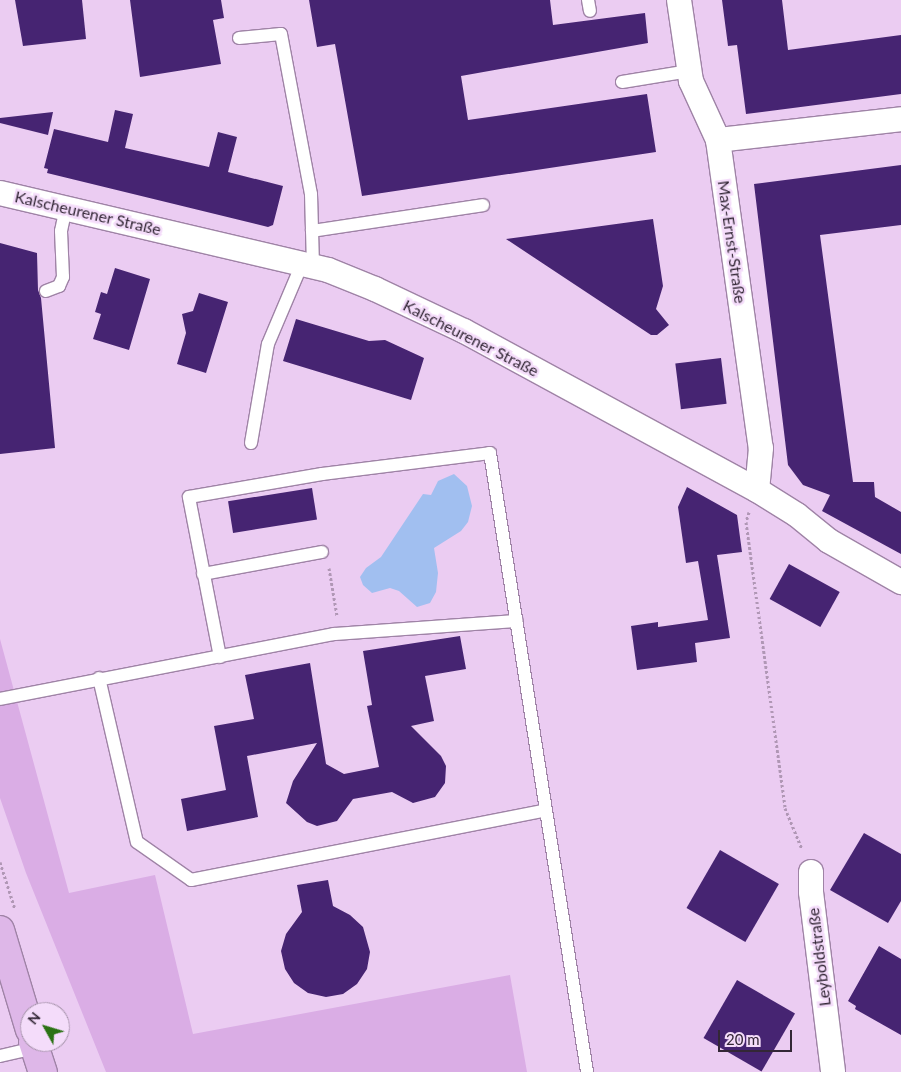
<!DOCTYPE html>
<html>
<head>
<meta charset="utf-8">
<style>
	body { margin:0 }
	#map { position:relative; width:901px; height:1072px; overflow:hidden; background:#ebccf2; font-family:Lato,sans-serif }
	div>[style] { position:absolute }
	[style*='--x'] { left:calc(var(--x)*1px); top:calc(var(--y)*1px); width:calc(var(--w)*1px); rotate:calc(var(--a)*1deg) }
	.green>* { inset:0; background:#daade5 }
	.water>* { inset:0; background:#a1bff0 }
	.building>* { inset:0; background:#462472; transform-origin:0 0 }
	.path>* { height:3px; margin-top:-1.5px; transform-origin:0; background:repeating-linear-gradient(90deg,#b097b5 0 2.5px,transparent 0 5px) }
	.roads { filter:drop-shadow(1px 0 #9f83a6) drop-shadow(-1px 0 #9f83a6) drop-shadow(0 1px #9f83a6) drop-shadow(0 -1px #9f83a6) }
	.lane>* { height:12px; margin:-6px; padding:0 6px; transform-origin:6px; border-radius:6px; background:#fff }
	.street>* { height:24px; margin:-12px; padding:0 12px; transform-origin:12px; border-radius:12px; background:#fff }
	.primary>* { height:28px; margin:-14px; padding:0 14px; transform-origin:14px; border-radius:14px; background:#deb7e8 }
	span { translate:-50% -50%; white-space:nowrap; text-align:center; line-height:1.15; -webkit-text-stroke:5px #f4dcfa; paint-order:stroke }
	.street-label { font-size:16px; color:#332736 }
	.north { position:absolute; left:20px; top:1002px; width:50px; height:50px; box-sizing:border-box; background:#f4dcfa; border:1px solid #a794ac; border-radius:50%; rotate:309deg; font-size:14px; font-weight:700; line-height:20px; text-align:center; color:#332736 }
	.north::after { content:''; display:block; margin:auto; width:18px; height:22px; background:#2b7214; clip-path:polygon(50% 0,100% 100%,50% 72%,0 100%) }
	.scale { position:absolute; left:718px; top:1030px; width:74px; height:22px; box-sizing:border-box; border:2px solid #332736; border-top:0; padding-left:6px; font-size:15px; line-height:18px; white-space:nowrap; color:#332736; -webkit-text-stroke:4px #f4dcfa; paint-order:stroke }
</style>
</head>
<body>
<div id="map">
	<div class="green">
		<div style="clip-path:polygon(0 639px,69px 893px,155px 875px,193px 1034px,510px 975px,527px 1072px,106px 1072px,26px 873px,0 798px)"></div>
	</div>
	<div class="water">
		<div style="clip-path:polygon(454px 474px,467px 486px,472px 506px,468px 522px,461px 531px,434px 548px,438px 573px,436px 592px,430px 603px,417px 607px,399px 591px,390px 588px,372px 593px,363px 585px,360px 577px,366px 568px,381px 557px,423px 494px,431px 495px,438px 481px)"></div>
	</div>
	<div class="building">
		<div style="clip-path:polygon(15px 0,82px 0,86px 39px,23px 46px)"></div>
		<div style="clip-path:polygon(130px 0,221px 0,224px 18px,213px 20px,221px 64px,140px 77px)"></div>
		<div style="clip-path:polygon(309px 0,550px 0,553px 25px,645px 13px,648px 43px,461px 76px,468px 120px,647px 94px,656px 152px,362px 196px,335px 44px,317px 47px)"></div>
		<div style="clip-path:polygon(722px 0,782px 0,788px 50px,901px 35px,901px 94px,746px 114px,737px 45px,728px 46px)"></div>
		<div style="clip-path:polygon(115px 110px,133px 114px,125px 148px,209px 167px,218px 132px,237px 137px,228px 172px,283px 186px,273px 225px,268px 227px,47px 173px,48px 169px,44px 168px,54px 129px,108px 142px)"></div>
		<div style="clip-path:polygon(53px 112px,48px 135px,0 123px,0 118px)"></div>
		<div style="clip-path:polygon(901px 165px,901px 225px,820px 235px,853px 482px,874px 482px,875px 497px,901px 512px,901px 554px,822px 511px,830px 495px,803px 485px,788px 465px,754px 184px)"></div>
		<div style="clip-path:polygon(653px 219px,663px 286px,656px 309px,669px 325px,657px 335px,651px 335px,506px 239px)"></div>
		<div style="clip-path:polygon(0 243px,37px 253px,38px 290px,41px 298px,55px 448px,0 454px)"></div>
		<div style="clip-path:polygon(115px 268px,150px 279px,129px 350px,93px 339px,101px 314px,95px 312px,101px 292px,107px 294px)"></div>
		<div style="clip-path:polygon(199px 293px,228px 302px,206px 373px,177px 364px,186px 333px,182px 314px,193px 311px)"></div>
		<div style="clip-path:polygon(296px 319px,369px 341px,385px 340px,424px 358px,411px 400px,283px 361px)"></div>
		<div style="left:721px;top:358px;width:46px;height:46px;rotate:83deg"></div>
		<div style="clip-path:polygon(687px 487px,737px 515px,742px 552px,717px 555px,730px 638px,695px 643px,697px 662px,637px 670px,631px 626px,658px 622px,658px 627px,708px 620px,698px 561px,686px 563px,678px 507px)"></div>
		<div style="left:312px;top:488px;width:32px;height:85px;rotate:81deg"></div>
		<div style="left:789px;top:564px;width:58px;height:40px;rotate:29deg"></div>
		<div style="clip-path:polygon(460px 636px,466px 669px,425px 676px,434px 721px,411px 726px,441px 756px,446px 766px,445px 783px,435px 797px,413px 803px,392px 792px,353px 799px,337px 821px,317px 826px,307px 822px,286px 803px,293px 781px,317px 743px,247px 756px,258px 817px,187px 831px,181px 799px,226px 790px,214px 726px,254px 719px,245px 675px,310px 663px,326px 764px,344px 774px,379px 767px,367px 706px,372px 705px,363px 651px)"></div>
		<div style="clip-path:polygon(864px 833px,901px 854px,901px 901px,888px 923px,830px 890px)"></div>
		<div style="left:720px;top:850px;width:68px;height:67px;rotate:30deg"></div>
		<div style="clip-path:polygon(328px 880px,333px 906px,350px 915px,363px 927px,370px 952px,367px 969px,357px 984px,343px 994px,326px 997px,308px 993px,294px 983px,285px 969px,281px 951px,286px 934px,302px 912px,297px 885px)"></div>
		<div style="clip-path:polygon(879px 946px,901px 959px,901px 1035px,855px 1009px,856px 1006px,848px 1001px)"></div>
		<div style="left:737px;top:980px;width:67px;height:67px;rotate:30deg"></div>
	</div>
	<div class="path">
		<div style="--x:749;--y:512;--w:10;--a:107"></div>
		<div style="--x:746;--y:522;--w:289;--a:82.2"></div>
		<div style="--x:785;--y:808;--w:44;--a:67.5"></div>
		<div style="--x:329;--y:568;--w:49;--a:80.5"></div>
		<div style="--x:0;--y:862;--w:49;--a:72.3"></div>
	</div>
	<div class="roads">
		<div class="lane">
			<div style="--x:588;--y:0;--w:11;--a:80"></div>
			<div style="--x:239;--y:38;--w:42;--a:-5.4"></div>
			<div style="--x:281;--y:34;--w:163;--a:79.4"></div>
			<div style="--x:311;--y:194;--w:72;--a:88.4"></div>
			<div style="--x:622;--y:82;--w:68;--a:-9.3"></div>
			<div style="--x:312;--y:231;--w:173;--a:-8.6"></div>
			<div style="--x:46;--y:291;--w:14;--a:-21"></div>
			<div style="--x:59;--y:286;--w:10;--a:-66"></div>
			<div style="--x:63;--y:277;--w:46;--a:-92.5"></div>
			<div style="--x:61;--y:231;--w:24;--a:-78"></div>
			<div style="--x:251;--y:443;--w:100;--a:-80.3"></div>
			<div style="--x:268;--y:344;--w:87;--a:-67"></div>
			<div style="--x:203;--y:574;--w:121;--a:-10.5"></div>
			<div style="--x:220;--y:657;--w:163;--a:-101"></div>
			<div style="--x:189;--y:497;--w:135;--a:-9.8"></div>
			<div style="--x:322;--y:474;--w:169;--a:-7.1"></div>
			<div style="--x:490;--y:453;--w:627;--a:81.09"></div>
			<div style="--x:99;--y:678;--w:168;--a:77"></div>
			<div style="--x:137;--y:842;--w:66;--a:35.1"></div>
			<div style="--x:191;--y:880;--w:360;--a:-11.1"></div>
			<div style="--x:0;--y:699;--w:340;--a:-11"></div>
			<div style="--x:334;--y:634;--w:183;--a:-4.1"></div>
			<div style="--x:0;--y:1056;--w:36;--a:-13"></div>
		</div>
		<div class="street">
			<div style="--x:679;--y:0;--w:82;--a:81.6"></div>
			<div style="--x:691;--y:81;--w:65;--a:65.4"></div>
			<div style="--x:718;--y:140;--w:311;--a:82.1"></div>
			<div style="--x:761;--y:448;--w:42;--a:95.4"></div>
			<div style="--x:718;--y:140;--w:184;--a:-6.5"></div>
			<div style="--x:0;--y:193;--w:337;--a:13.2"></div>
			<div style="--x:328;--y:270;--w:51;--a:22"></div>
			<div style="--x:375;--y:289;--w:98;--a:25.3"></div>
			<div style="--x:464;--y:331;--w:333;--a:28.5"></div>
			<div style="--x:757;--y:490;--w:47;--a:32"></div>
			<div style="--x:797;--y:515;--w:41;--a:39.1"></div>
			<div style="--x:829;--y:541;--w:83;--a:29.7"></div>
			<div style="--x:811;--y:872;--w:20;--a:90"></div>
			<div style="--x:811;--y:892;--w:181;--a:83"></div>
		</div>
		<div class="primary">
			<div style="--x:0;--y:930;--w:104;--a:73.3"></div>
			<div style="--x:33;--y:1042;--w:32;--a:72"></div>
		</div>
	</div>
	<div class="street-label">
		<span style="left:88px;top:213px;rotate:13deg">Kalscheurener Straße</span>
		<span style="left:732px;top:242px;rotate:82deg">Max-Ernst-Straße</span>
		<span style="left:471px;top:338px;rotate:27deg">Kalscheurener Straße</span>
		<span style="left:819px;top:957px;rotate:-97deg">Leyboldstraße</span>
	</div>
	<div class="north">N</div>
	<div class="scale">20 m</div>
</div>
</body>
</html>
